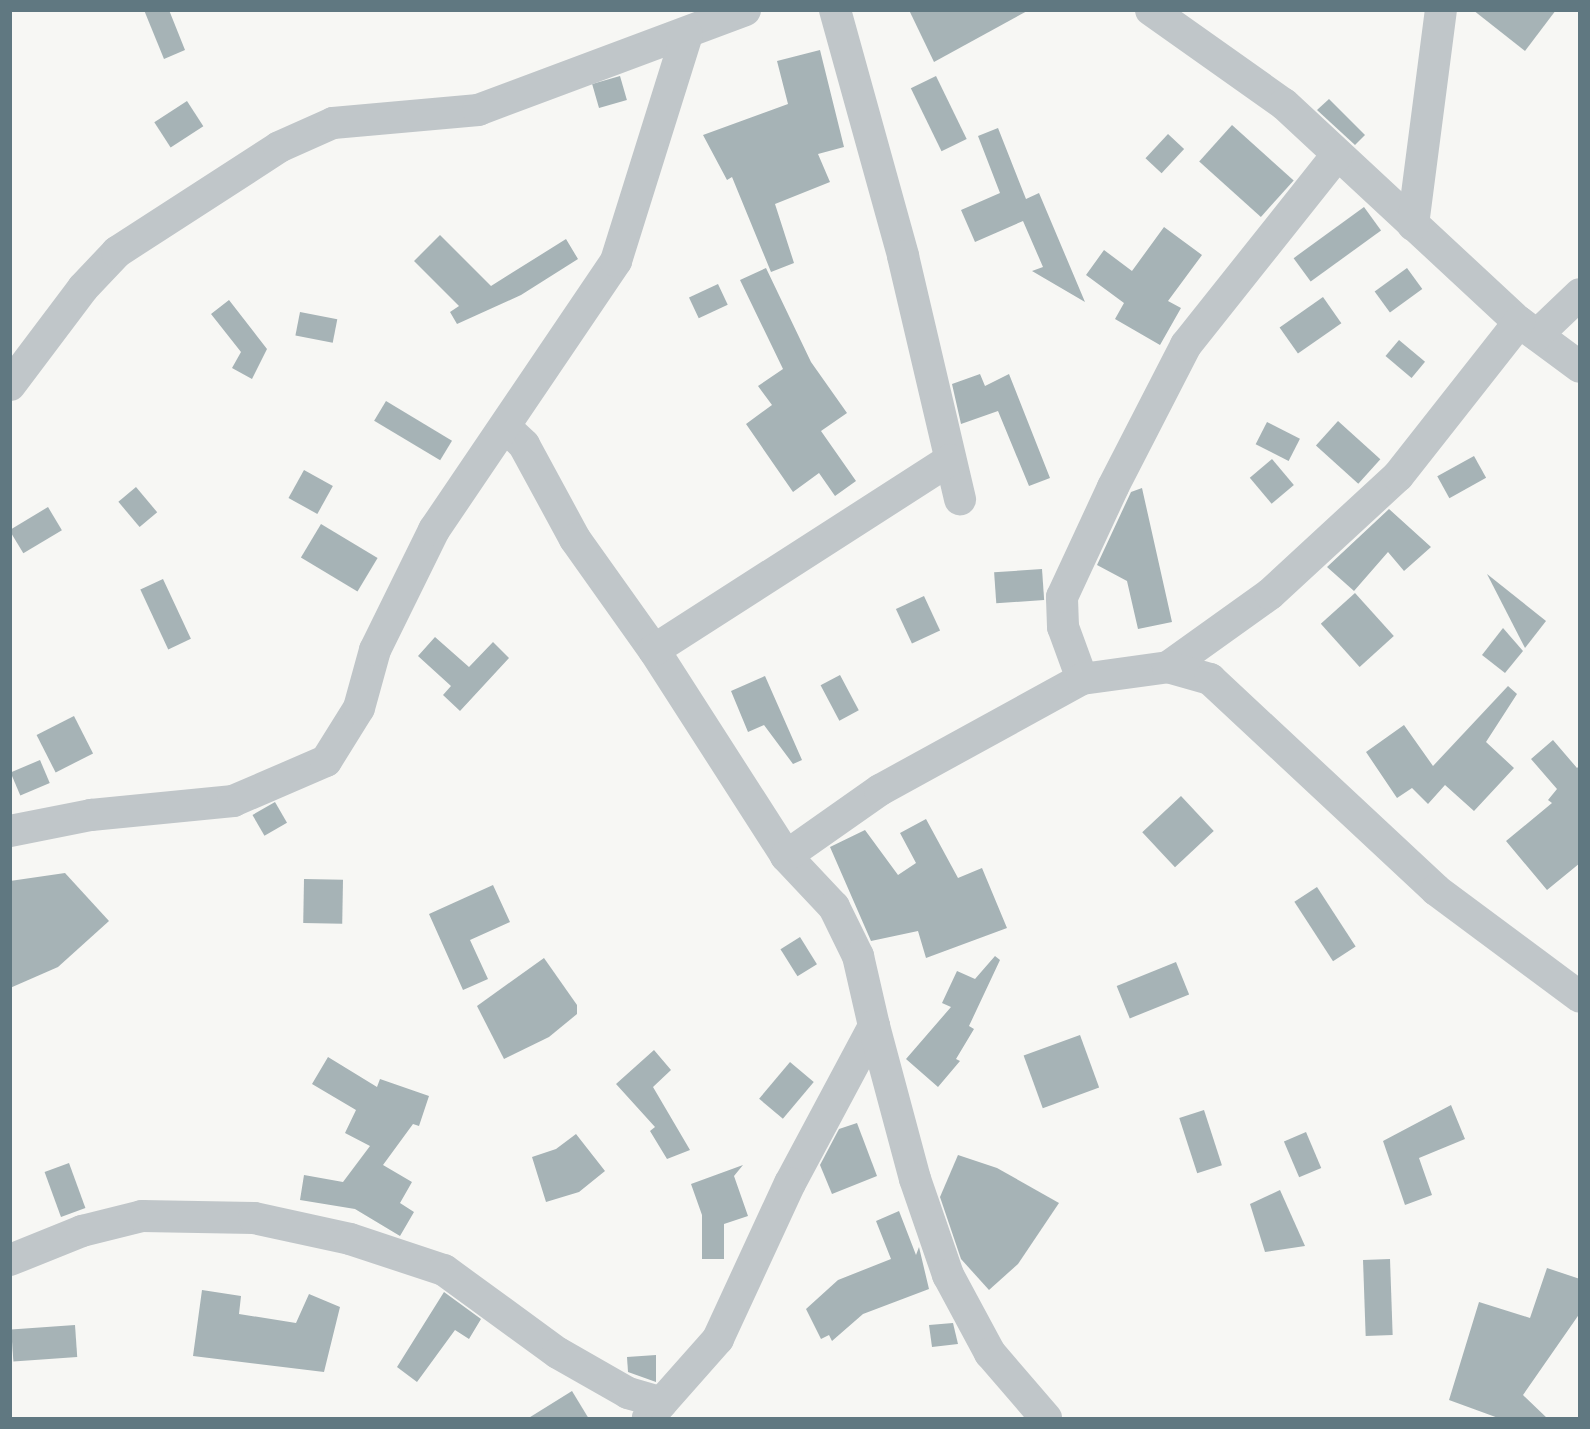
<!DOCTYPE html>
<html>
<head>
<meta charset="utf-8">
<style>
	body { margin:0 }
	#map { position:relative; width:1590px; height:1429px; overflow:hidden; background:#f7f7f4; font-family:"Open Sans",sans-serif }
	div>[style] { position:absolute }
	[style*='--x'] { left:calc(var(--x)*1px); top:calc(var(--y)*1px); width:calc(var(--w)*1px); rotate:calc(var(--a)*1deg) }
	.building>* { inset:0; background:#a6b3b6; transform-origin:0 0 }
	.minor>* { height:32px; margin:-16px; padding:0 16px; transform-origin:16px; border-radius:16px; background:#c0c6c9 }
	span { translate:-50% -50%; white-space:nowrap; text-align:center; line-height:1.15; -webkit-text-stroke:6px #fff; paint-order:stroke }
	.frame { position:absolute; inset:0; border:12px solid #607881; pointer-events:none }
</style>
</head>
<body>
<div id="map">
	<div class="building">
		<div style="clip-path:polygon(144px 10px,169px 10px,185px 50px,164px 59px)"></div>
		<div style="clip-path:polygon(909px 10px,1029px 10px,934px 62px)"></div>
		<div style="clip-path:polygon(1473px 10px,1556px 10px,1525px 51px)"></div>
		<div style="clip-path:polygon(820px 50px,844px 147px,818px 154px,830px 182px,775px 204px,794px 263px,771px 272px,732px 177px,727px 180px,703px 135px,788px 104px,777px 61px)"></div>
		<div style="left:620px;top:76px;width:25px;height:29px;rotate:74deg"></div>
		<div style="left:936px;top:76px;width:70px;height:28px;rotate:64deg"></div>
		<div style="clip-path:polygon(1329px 99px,1365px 135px,1355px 145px,1317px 110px)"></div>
		<div style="left:187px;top:101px;width:30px;height:39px;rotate:57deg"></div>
		<div style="left:1232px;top:125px;width:83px;height:49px;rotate:42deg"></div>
		<div style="clip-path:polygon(998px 128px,1026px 199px,1039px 193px,1085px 302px,1032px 271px,1043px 267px,1023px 221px,975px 242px,961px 210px,1000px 193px,978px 136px)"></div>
		<div style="left:1168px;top:134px;width:22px;height:33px;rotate:43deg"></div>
		<div style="left:1364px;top:207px;width:29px;height:87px;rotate:54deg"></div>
		<div style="clip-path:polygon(1164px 227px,1202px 255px,1168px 301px,1181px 308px,1160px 345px,1115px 319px,1124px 303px,1086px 275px,1104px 250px,1132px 271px)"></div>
		<div style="clip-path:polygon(440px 235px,491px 286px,566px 239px,578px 259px,521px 295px,457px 324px,450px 312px,459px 306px,414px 261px)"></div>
		<div style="clip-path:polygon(766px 268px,811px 362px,847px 413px,821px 431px,856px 481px,835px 496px,819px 473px,793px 492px,746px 424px,772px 405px,758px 386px,783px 369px,740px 280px)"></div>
		<div style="left:1407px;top:268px;width:26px;height:40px;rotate:54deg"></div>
		<div style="left:718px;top:284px;width:23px;height:32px;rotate:65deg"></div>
		<div style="left:1323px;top:297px;width:32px;height:53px;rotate:55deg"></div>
		<div style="clip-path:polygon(229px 300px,267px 349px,252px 379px,232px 368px,241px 352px,211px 314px)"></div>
		<div style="left:300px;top:312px;width:38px;height:24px;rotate:11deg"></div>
		<div style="left:1399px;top:340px;width:34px;height:21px;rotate:40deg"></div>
		<div style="clip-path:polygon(980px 374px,985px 386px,1009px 374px,1050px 478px,1029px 486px,998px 411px,961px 424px,952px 384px)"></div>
		<div style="left:386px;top:401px;width:77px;height:23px;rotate:31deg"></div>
		<div style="left:1338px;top:421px;width:57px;height:33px;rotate:42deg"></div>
		<div style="left:1267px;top:422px;width:37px;height:25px;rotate:27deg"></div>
		<div style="left:1474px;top:456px;width:25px;height:42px;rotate:61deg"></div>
		<div style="left:1272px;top:459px;width:34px;height:29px;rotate:50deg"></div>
		<div style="left:304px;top:470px;width:33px;height:32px;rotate:29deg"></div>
		<div style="left:136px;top:487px;width:33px;height:23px;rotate:50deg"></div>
		<div style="clip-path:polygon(1142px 488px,1172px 622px,1138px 629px,1127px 581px,1097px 565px,1131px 492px)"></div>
		<div style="left:48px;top:507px;width:27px;height:45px;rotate:59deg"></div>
		<div style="clip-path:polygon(1389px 509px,1431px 547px,1404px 571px,1388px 552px,1354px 591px,1327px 567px)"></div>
		<div style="left:321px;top:524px;width:66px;height:39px;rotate:31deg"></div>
		<div style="left:1042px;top:569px;width:31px;height:48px;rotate:86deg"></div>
		<div style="clip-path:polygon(1487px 574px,1546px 621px,1525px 648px)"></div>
		<div style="left:163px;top:579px;width:66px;height:25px;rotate:65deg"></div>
		<div style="left:1355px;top:593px;width:58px;height:46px;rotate:48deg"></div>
		<div style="left:924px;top:596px;width:38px;height:31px;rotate:65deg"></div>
		<div style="clip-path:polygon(1503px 628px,1523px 651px,1505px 673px,1482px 655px)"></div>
		<div style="clip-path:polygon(435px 637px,469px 667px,493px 642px,509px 658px,460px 711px,443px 695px,451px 686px,418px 656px)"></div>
		<div style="left:840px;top:675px;width:40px;height:22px;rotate:62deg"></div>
		<div style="clip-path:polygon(765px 676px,802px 760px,793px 764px,764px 725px,748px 732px,731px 691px)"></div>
		<div style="clip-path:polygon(1508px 686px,1517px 694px,1486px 742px,1514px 768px,1474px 811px,1445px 785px,1428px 804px,1412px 788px,1397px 798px,1366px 752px,1404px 725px,1433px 766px)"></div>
		<div style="left:74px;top:716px;width:42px;height:42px;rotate:63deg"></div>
		<div style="clip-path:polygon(1553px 740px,1577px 768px,1580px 765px,1580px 863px,1547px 890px,1506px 841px,1552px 803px,1548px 800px,1557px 789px,1531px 759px)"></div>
		<div style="left:40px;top:760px;width:25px;height:32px;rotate:67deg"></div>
		<div style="left:1181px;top:796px;width:48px;height:53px;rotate:47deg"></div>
		<div style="left:275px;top:802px;width:24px;height:26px;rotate:60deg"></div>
		<div style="clip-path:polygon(926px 819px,958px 878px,982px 868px,1007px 928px,926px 958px,918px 931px,871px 941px,830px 847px,865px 830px,898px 875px,916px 863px,900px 833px)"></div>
		<div style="clip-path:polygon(65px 873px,109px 921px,58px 967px,10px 988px,10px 881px)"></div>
		<div style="left:304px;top:879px;width:39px;height:44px;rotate:1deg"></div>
		<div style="clip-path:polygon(493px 885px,510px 922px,470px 940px,488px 979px,463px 990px,429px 914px)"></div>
		<div style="left:1317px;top:887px;width:71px;height:27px;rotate:57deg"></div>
		<div style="left:800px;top:937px;width:32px;height:23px;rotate:58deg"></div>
		<div style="clip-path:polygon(995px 956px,1000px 960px,969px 1026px,974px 1029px,956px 1059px,960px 1061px,938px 1087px,906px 1059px,951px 1007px,942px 1003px,957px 971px,975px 979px)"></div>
		<div style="clip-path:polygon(544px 958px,577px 1005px,577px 1014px,549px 1037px,504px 1059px,477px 1006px)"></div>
		<div style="left:1176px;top:962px;width:35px;height:64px;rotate:68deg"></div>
		<div style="left:1080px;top:1035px;width:56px;height:60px;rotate:70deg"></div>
		<div style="clip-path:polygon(654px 1050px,671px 1070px,653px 1087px,690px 1150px,667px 1159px,650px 1131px,655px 1127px,616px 1084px)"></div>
		<div style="clip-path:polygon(328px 1057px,377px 1087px,380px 1079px,429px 1096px,419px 1126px,413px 1124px,383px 1165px,412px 1182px,400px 1203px,414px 1212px,400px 1236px,355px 1209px,300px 1200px,304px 1175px,343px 1182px,370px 1146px,345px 1133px,356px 1110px,312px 1084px)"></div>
		<div style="left:790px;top:1062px;width:31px;height:48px;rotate:40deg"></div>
		<div style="clip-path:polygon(1451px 1105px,1465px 1139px,1419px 1158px,1432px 1195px,1405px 1205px,1383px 1141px)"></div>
		<div style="left:1204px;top:1110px;width:58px;height:26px;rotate:72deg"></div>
		<div style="clip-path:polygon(857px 1123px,877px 1176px,832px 1194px,820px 1165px,839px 1129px)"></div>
		<div style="left:1306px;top:1132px;width:39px;height:24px;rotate:67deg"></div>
		<div style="clip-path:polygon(576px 1134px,605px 1171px,579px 1192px,546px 1202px,532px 1157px,556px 1149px)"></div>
		<div style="clip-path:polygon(958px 1155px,997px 1168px,1059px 1203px,1018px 1264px,989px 1290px,961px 1259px,940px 1197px)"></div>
		<div style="left:69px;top:1163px;width:48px;height:26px;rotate:70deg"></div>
		<div style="clip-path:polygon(743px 1165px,734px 1176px,748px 1216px,724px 1224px,724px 1259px,702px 1259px,702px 1215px,691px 1184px)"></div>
		<div style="clip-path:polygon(1280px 1190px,1305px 1246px,1265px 1252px,1250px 1204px)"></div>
		<div style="clip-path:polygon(899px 1211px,916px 1255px,919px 1247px,929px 1289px,863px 1314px,832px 1341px,829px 1335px,821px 1339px,806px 1309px,838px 1280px,891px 1259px,876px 1221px)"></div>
		<div style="left:1390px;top:1259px;width:76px;height:27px;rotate:88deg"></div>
		<div style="clip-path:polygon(1547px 1268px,1580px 1279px,1580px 1313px,1523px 1395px,1548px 1419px,1501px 1419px,1449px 1400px,1479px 1302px,1530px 1318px)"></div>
		<div style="clip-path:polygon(202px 1290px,241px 1296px,239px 1314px,296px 1323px,309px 1294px,340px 1307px,324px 1372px,193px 1356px)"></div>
		<div style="clip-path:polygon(444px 1292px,481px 1319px,469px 1339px,455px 1330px,417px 1382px,397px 1367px)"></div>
		<div style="clip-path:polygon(953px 1323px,958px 1344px,932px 1347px,929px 1325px)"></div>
		<div style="left:75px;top:1325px;width:32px;height:64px;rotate:86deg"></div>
		<div style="clip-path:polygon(656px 1355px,656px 1382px,628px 1372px,627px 1357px)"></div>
		<div style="clip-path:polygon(572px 1391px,589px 1419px,527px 1419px)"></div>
	</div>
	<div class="minor">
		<div style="--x:835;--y:10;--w:255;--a:74.5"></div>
		<div style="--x:903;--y:256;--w:250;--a:76.8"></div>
		<div style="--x:1151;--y:10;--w:163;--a:35.3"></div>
		<div style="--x:1284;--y:104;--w:321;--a:42.9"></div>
		<div style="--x:1519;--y:322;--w:76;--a:36.4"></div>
		<div style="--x:1413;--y:225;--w:217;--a:-82.6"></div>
		<div style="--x:1537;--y:335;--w:59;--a:-43.6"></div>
		<div style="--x:10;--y:385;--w:121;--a:-53"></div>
		<div style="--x:83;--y:288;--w:50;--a:-46.6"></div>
		<div style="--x:117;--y:252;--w:193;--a:-32.9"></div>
		<div style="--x:279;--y:147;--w:59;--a:-24"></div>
		<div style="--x:333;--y:123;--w:146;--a:-5.1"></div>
		<div style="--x:478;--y:110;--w:285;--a:-20.5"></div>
		<div style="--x:505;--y:427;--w:26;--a:43"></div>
		<div style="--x:524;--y:445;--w:107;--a:61.5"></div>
		<div style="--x:575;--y:539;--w:136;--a:54.6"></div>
		<div style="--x:654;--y:650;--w:245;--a:57.3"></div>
		<div style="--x:786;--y:856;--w:70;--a:46.7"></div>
		<div style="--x:834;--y:907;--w:55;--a:63.9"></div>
		<div style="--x:858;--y:956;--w:72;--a:77.1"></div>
		<div style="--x:874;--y:1026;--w:178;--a:118.1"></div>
		<div style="--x:790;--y:1183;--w:172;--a:114.8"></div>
		<div style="--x:718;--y:1339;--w:106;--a:131.5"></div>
		<div style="--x:654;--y:650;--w:352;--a:-32.7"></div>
		<div style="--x:1168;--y:667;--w:125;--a:-35.6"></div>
		<div style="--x:1270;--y:594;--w:174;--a:-42.7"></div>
		<div style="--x:1398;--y:476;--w:196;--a:-51.8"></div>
		<div style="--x:1082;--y:679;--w:55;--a:-110.1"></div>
		<div style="--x:1063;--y:627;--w:30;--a:-92"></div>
		<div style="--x:1062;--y:597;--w:121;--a:-65.1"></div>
		<div style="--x:1113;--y:487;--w:160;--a:-62.8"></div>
		<div style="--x:1186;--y:345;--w:243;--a:-51.5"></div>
		<div style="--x:10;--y:831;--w:83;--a:-11.2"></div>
		<div style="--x:91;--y:815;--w:143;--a:-5.6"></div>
		<div style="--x:233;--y:801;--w:101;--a:-23.3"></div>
		<div style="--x:326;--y:761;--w:62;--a:-58.1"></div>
		<div style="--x:359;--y:708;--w:60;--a:-74.6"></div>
		<div style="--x:375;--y:650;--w:134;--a:-63.8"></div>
		<div style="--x:434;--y:530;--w:325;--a:-55.9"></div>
		<div style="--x:616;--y:261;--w:237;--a:-72.6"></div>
		<div style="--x:786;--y:856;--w:115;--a:-35.1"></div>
		<div style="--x:880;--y:790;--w:230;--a:-28.8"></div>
		<div style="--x:1082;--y:679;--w:87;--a:-7.9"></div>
		<div style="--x:1168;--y:667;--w:44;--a:15.9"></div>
		<div style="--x:1210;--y:679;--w:309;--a:43"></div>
		<div style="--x:1436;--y:890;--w:179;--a:36.6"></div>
		<div style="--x:874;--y:1026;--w:158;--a:75"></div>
		<div style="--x:915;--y:1179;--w:102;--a:71"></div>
		<div style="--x:948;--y:1275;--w:89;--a:61.7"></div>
		<div style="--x:990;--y:1353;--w:86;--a:49.3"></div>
		<div style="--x:10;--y:1260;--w:78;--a:-21.9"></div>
		<div style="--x:82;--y:1231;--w:62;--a:-14"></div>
		<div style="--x:142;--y:1216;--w:112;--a:1"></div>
		<div style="--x:254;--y:1218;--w:98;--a:12.3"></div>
		<div style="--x:350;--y:1239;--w:99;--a:18.3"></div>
		<div style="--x:444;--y:1270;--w:141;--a:36.1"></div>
		<div style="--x:558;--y:1353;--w:81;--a:29.7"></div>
		<div style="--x:628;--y:1393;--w:35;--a:16"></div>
	</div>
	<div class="frame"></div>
</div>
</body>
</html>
